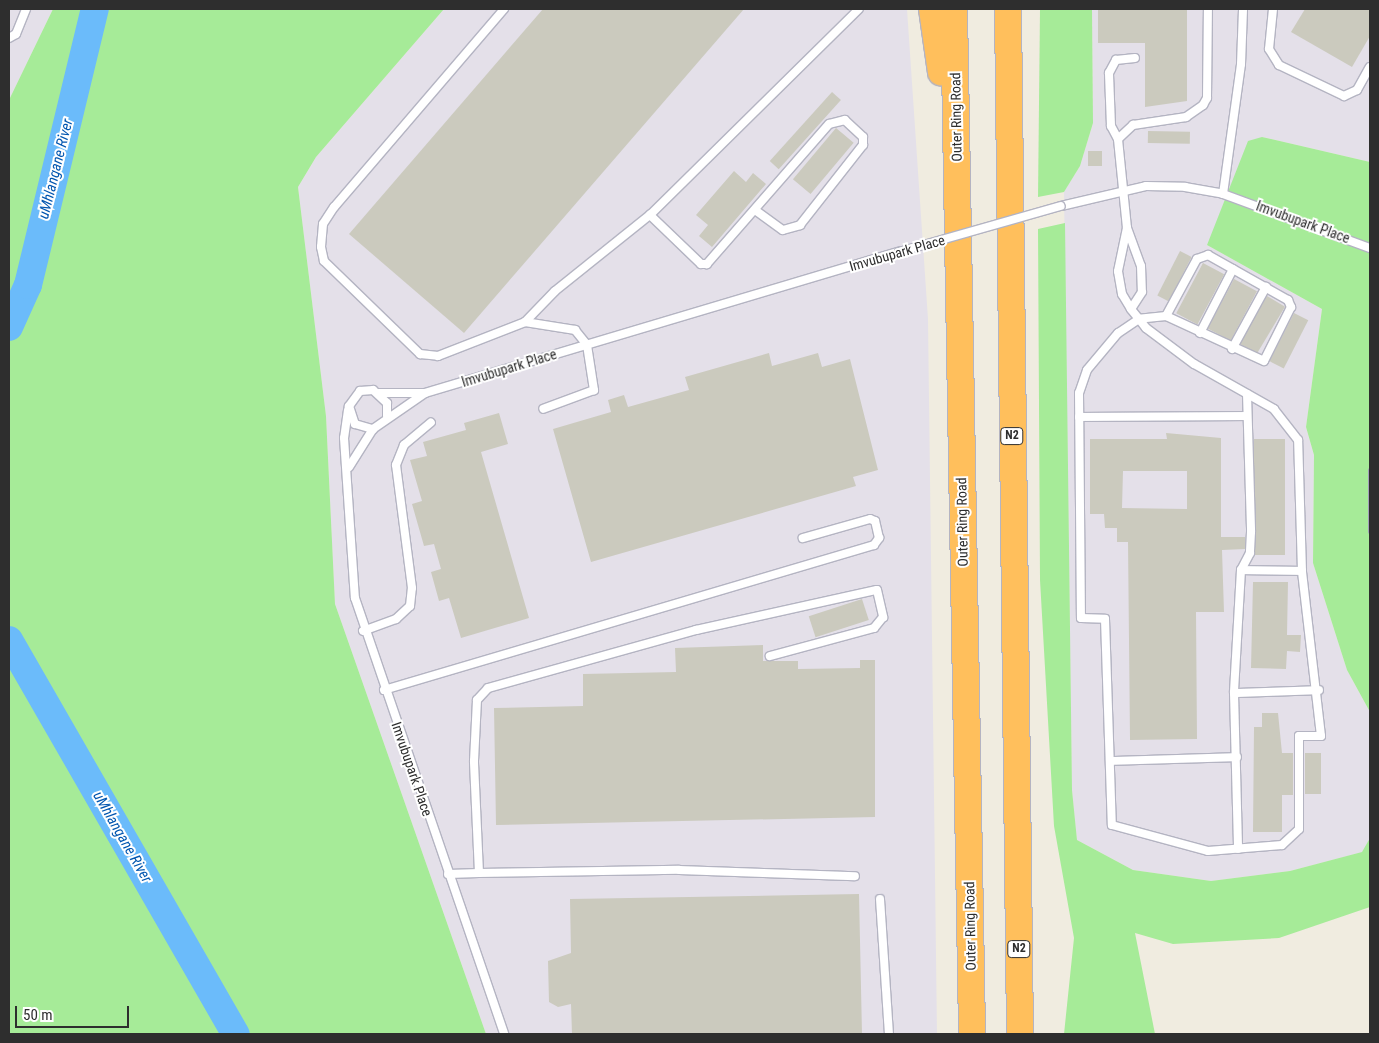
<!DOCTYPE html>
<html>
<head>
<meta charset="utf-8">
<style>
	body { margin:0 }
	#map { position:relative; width:1379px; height:1043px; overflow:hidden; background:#f0ece0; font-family:"Roboto Condensed",sans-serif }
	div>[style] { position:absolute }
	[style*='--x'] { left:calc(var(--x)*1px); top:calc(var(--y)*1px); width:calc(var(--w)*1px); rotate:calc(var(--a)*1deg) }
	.industrial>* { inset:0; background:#e4e0e9 }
	.green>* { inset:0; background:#a6eb98 }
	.river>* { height:28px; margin:-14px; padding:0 14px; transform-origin:14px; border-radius:14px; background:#6bbbfa }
	.building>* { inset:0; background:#cbcabe; transform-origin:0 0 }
	.roads { filter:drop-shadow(1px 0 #b4b4c2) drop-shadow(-1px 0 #b4b4c2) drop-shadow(0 1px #b4b4c2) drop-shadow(0 -1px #b4b4c2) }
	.service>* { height:8px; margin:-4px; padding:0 4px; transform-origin:4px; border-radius:4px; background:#fff }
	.motorway>* { height:26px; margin:-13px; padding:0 13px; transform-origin:13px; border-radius:13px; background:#ffbf5c }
	.rail>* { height:4px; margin:-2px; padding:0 2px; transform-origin:2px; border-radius:2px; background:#a2a1ba }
	.bridges { filter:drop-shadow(1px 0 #b4b4c2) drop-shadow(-1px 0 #b4b4c2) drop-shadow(0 1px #b4b4c2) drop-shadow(0 -1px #b4b4c2) }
	.service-bridge>* { height:8px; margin:-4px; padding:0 4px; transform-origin:4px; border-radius:4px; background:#fff }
	span { translate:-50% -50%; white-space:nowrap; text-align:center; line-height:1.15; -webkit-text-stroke:4px #fff; paint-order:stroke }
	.shield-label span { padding:1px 4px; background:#fff; border:1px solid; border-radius:4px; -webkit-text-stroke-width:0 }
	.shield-label { font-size:12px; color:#2e2e2e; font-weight:700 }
	.street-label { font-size:14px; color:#2e2e2e }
	.water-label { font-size:15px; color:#0155af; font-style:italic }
	.frame { position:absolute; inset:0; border:10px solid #2e2e2e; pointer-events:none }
	.scale { position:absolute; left:15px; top:1006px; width:114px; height:22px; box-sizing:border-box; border:2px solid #2e2e2e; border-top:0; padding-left:6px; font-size:15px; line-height:18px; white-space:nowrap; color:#2e2e2e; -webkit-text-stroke:4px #fff; paint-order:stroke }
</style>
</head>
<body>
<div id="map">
	<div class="industrial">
		<div style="clip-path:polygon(9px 9px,53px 9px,9px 100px)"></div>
		<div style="clip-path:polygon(444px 9px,907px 9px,928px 319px,937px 1034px,486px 1034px,335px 604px,326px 416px,298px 187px,316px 157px)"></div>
		<div style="clip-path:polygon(1092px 9px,1370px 9px,1370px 162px,1262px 137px,1207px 245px,1322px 309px,1306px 427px,1314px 455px,1313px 563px,1347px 670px,1370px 712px,1370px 838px,1363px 852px,1290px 871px,1211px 881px,1133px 870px,1077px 840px,1072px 790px,1064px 192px,1080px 166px,1093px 123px)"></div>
	</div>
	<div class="green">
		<div style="clip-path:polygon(53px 9px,444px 9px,316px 157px,298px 187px,326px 416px,335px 604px,486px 1034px,9px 1034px,9px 100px)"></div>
		<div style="clip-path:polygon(1040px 9px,1092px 9px,1093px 123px,1080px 166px,1064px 192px,1038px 197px)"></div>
		<div style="clip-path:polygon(1262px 137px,1370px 162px,1370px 712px,1347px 670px,1313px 563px,1314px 455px,1306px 427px,1322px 309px,1207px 245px,1248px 141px)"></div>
		<div style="clip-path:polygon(1065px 223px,1072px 790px,1077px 840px,1133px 870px,1211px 881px,1290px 871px,1362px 852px,1370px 838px,1370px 907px,1279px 938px,1173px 944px,1135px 933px,1155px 1034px,1064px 1034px,1074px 938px,1054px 826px,1040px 580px,1038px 229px)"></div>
	</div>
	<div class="river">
		<div style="--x:9;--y:327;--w:46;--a:-65.7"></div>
		<div style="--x:28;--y:285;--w:284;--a:-76.4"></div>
		<div style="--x:9;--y:640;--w:455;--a:60.1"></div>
	</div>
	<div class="building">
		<div style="clip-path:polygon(543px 9px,744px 9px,464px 333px,349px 234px)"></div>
		<div style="clip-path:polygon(1098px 9px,1187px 9px,1187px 101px,1145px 107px,1145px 43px,1098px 43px)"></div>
		<div style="clip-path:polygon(1305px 9px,1370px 9px,1370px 36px,1352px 67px,1291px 32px)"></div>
		<div style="left:832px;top:92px;width:12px;height:93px;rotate:42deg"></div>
		<div style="left:836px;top:128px;width:23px;height:67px;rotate:40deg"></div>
		<div style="left:1148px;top:131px;width:42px;height:12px;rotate:1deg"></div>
		<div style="left:1088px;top:151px;width:14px;height:15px"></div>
		<div style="clip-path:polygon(734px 171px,746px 182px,753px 173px,766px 184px,712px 247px,699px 236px,708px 225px,696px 215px)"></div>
		<div style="left:1180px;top:251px;width:13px;height:50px;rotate:27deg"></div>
		<div style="left:1203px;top:263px;width:24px;height:57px;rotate:28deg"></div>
		<div style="left:1234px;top:279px;width:26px;height:56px;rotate:28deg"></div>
		<div style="left:1267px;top:296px;width:21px;height:55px;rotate:31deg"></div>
		<div style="left:1294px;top:313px;width:16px;height:54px;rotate:27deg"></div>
		<div style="clip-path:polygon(769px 353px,772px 366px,818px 353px,822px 367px,850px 359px,878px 470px,853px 477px,856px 486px,591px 562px,553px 429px,611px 412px,608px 400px,624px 395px,628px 407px,689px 390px,685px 377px)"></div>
		<div style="clip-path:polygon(499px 413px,508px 444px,481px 452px,529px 618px,461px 638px,449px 598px,439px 601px,431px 572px,441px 569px,434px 544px,424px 546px,412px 504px,422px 501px,410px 460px,427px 456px,423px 442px,466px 430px,464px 423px)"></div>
		<div style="clip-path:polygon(evenodd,1166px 433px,1221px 438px,1221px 537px,1245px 537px,1245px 549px,1222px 550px,1224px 612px,1196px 612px,1197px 739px,1130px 740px,1128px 542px,1117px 542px,1117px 528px,1105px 528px,1104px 514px,1090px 514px,1090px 439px,1167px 439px,1166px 433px,1123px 471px,1187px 471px,1187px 509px,1122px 508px,1123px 471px)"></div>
		<div style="left:1285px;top:439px;width:116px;height:31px;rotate:90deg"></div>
		<div style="clip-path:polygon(1253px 582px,1288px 582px,1287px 635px,1301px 635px,1300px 652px,1287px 651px,1286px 669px,1251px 668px)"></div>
		<div style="left:862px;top:599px;width:22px;height:56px;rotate:72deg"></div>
		<div style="clip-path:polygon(763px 645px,763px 661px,798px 661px,798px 669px,860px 668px,860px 660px,875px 660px,875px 817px,496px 825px,494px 708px,583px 706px,583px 674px,676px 672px,675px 648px)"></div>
		<div style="clip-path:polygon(1262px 713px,1278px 713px,1282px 753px,1293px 753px,1293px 795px,1282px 795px,1282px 832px,1253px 832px,1254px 727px,1262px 727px)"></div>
		<div style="left:1305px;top:753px;width:16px;height:41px"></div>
		<div style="clip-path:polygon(859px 894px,862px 1034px,572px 1034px,571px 1004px,558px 1007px,549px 1002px,548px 961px,571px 953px,570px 899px)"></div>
	</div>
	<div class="roads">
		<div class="service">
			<div style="--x:504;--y:9;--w:261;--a:130.6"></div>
			<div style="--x:334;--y:207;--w:20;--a:123"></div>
			<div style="--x:323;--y:224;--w:23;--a:95"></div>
			<div style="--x:321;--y:247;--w:14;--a:78"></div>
			<div style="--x:324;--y:261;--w:134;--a:44.1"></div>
			<div style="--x:420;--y:354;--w:18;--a:6"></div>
			<div style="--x:438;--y:356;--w:93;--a:-21.3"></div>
			<div style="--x:525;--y:322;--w:51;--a:9.1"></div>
			<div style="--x:575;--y:330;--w:19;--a:51"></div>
			<div style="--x:587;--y:345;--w:46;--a:81.2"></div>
			<div style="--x:594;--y:390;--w:54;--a:159.6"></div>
			<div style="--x:1273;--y:9;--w:40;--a:95.7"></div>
			<div style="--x:1269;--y:49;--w:19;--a:58"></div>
			<div style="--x:1279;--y:65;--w:72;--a:25.5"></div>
			<div style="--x:1344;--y:96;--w:14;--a:-25"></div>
			<div style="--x:1357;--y:90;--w:26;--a:-61"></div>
			<div style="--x:9;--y:38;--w:8;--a:-30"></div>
			<div style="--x:16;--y:34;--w:27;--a:-68"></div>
			<div style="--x:1118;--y:139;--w:15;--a:-118"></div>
			<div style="--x:1111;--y:126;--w:53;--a:-92.2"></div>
			<div style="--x:1109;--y:73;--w:15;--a:-62"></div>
			<div style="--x:1116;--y:60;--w:19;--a:-6"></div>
			<div style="--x:1223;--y:194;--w:131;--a:-82.1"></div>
			<div style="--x:1241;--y:64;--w:55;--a:-87.9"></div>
			<div style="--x:1061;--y:206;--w:87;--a:-13.2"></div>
			<div style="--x:1146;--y:186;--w:39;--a:1"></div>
			<div style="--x:1185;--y:187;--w:39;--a:10"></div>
			<div style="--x:1223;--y:194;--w:157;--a:20.2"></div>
			<div style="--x:755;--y:210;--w:34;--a:36"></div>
			<div style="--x:783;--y:230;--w:18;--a:-16"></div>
			<div style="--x:800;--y:225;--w:102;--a:-51.8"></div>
			<div style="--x:863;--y:145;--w:8;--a:-90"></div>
			<div style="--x:863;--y:137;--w:25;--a:-137"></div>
			<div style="--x:845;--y:120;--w:16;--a:166"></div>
			<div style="--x:829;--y:124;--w:186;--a:131.1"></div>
			<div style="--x:707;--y:264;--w:6;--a:180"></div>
			<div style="--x:701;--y:264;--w:71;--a:-136.1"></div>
			<div style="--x:650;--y:215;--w:293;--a:-44.6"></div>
			<div style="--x:1127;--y:228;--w:40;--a:69.8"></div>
			<div style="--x:1141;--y:266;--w:26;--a:88"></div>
			<div style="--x:1142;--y:292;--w:20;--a:123"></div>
			<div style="--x:1166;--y:316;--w:65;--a:-61.5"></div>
			<div style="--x:1197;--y:259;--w:12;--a:-20"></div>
			<div style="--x:1208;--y:255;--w:92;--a:29.4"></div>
			<div style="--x:1288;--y:300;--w:8;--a:67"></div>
			<div style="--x:1291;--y:307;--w:60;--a:116.6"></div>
			<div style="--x:1264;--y:361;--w:108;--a:-155.3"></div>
			<div style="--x:1166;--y:316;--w:27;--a:174"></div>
			<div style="--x:1139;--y:319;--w:25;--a:146"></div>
			<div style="--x:1118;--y:333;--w:48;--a:130"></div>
			<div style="--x:1087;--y:370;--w:24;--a:109"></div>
			<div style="--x:1079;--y:393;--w:225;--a:89.5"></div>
			<div style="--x:1081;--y:618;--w:24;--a:2"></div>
			<div style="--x:1105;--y:619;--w:206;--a:88.1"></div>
			<div style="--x:1112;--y:825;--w:99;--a:15.2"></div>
			<div style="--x:1208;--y:851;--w:74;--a:-4.6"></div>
			<div style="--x:1282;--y:845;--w:23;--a:-43"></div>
			<div style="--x:1299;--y:829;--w:93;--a:-90"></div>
			<div style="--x:1299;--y:736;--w:22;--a:0"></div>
			<div style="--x:1321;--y:736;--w:166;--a:-96.6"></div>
			<div style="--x:1302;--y:571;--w:131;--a:-91.7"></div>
			<div style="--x:1298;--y:440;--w:39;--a:-128"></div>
			<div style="--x:1274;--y:409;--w:92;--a:-150.6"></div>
			<div style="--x:1194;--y:364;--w:60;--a:-143.1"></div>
			<div style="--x:1146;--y:328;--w:11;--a:-128"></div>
			<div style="--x:1139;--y:319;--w:13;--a:-129"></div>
			<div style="--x:1131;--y:309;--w:17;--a:-121"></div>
			<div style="--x:1122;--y:294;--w:23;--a:-100"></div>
			<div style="--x:1118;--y:271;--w:44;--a:-78.2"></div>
			<div style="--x:1127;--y:228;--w:89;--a:-95.8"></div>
			<div style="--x:1118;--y:139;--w:21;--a:-43"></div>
			<div style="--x:1133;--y:125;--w:54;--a:-8.6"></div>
			<div style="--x:1186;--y:117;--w:21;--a:-35"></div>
			<div style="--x:1203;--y:105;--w:8;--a:-60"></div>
			<div style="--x:1207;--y:98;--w:89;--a:-89.4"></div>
			<div style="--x:525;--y:322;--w:43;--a:-45.9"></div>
			<div style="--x:555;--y:291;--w:122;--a:-38.7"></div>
			<div style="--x:1200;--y:333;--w:72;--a:-62.7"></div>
			<div style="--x:1232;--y:349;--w:71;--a:-61.3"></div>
			<div style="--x:379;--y:393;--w:46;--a:0"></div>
			<div style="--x:1247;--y:394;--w:138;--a:88.3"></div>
			<div style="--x:1251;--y:532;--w:21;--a:93"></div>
			<div style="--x:1250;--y:553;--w:19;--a:118"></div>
			<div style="--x:1241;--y:570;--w:123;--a:93.3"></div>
			<div style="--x:1234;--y:693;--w:85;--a:-2"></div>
			<div style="--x:348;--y:410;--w:28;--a:98"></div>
			<div style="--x:344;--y:438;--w:160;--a:86.1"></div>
			<div style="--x:355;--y:598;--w:461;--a:71.1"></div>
			<div style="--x:387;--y:416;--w:13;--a:-90"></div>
			<div style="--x:387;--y:403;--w:19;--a:-137"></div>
			<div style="--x:373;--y:390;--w:13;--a:176"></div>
			<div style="--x:360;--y:391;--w:19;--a:126"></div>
			<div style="--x:349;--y:406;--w:19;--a:72"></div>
			<div style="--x:355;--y:424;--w:19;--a:16"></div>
			<div style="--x:373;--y:429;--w:63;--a:-34.7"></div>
			<div style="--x:425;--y:393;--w:495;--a:-16.6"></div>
			<div style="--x:1079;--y:417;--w:167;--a:-0.3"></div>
			<div style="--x:349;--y:467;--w:45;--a:-57.7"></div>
			<div style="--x:1241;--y:570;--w:61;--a:0.9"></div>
			<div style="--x:363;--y:631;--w:35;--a:-20"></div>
			<div style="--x:396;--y:619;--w:19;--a:-43"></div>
			<div style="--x:410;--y:606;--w:18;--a:-84"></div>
			<div style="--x:412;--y:588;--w:124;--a:-97.4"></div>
			<div style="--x:396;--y:465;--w:22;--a:-68"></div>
			<div style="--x:404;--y:445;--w:35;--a:-40"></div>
			<div style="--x:384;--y:690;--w:511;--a:-16.48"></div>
			<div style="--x:874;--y:545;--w:9;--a:-54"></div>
			<div style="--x:879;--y:538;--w:17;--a:-103"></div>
			<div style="--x:875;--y:521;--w:5;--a:-158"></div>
			<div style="--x:870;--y:519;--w:70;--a:164.2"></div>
			<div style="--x:1234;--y:693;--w:156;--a:88.5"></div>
			<div style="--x:1110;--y:761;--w:127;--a:-1.8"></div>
			<div style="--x:479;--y:873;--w:200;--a:-0.9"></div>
			<div style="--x:679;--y:870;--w:176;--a:2"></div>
			<div style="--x:448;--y:874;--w:31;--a:-2"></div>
			<div style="--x:479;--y:873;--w:112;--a:-92.6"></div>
			<div style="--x:474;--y:761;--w:61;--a:-87.2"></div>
			<div style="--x:477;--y:700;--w:16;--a:-47"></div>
			<div style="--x:488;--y:688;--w:216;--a:-15.6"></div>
			<div style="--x:696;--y:630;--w:185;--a:-12.5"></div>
			<div style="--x:877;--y:590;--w:28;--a:77"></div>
			<div style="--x:883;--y:617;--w:14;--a:129"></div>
			<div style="--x:874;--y:628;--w:108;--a:164.9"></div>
			<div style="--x:880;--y:899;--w:135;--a:86.2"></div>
		</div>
		<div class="motorway">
			<div style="--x:932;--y:9;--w:64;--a:81.9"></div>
			<div style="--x:954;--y:9;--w:1025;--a:88.99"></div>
			<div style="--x:1008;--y:9;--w:1025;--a:89.33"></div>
		</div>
	</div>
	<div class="rail">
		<div style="--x:1370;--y:470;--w:62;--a:90"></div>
	</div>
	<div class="bridges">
		<div class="service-bridge">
			<div style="--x:899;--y:252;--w:168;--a:-15.9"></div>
		</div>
	</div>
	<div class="shield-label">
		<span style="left:1012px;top:436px">N2</span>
		<span style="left:1019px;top:949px">N2</span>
	</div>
	<div class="street-label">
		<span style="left:956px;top:117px;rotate:-91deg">Outer Ring Road</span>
		<span style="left:1303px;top:222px;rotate:20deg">Imvubupark Place</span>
		<span style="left:897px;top:253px;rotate:-16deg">Imvubupark Place</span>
		<span style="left:509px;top:368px;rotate:-17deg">Imvubupark Place</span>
		<span style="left:962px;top:522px;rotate:-91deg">Outer Ring Road</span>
		<span style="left:412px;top:769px;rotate:71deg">Imvubupark Place</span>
		<span style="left:970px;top:926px;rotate:-91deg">Outer Ring Road</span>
	</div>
	<div class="water-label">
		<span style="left:56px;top:169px;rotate:-76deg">uMhlangane River</span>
		<span style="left:122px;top:837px;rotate:60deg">uMhlangane River</span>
	</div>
	<div class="frame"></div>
	<div class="scale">50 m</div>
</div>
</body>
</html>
